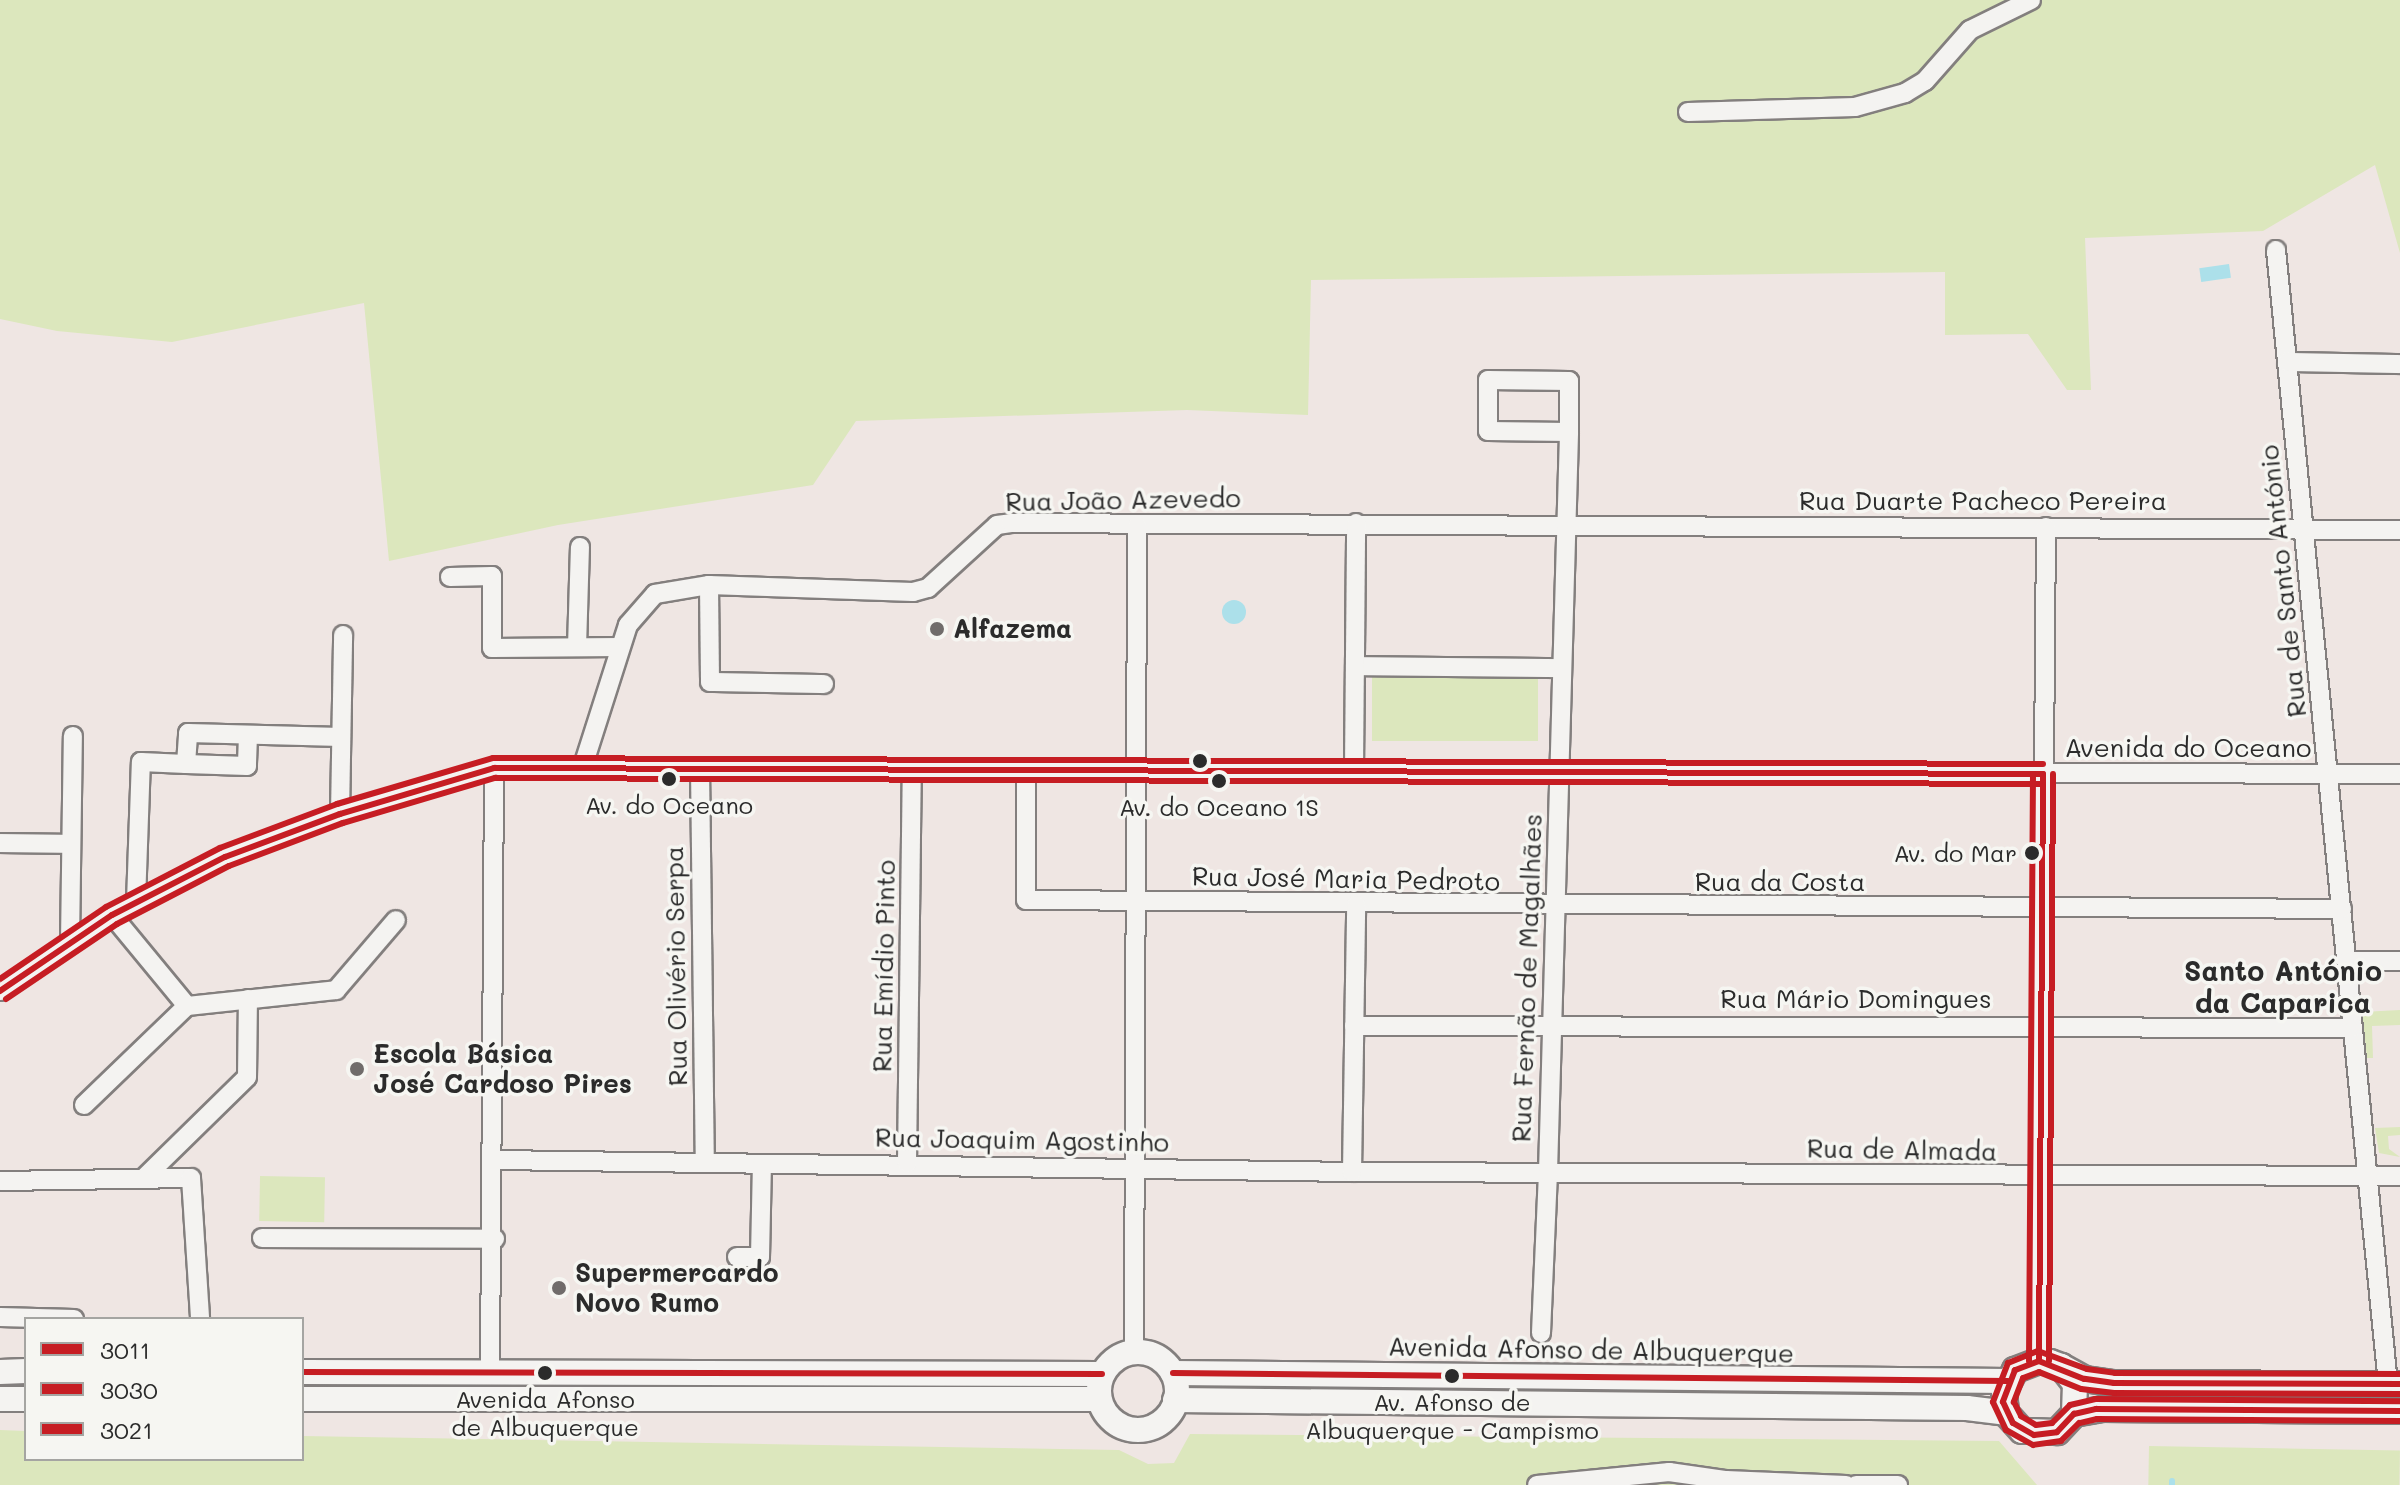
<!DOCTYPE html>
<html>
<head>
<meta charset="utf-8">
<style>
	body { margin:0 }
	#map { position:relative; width:2400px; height:1485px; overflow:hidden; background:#efe6e3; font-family:Mali,sans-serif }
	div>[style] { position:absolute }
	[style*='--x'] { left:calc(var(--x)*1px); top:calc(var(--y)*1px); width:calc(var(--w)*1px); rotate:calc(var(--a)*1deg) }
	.green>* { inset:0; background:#dce7bd; transform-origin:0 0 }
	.water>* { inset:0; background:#ace0ea; transform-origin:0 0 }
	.round { border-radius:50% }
	.stream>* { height:6px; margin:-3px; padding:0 3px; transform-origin:3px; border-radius:3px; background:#ace0ea }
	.roads { filter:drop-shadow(2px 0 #837f7e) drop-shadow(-2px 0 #837f7e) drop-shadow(0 2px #837f7e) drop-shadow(0 -2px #837f7e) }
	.minor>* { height:18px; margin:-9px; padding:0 9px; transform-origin:9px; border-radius:9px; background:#f4f3f1 }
	.major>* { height:24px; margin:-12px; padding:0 12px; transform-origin:12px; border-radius:12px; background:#f4f3f1 }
	.major>.ring { margin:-12px; padding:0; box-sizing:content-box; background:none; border:24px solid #f4f3f1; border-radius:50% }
	.bus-1>* { height:6px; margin:-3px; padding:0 3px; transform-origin:3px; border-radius:3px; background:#c61d23 }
	.bus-2>* { height:6px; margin:-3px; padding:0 3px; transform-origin:3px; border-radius:3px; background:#c61d23 }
	.bus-3>* { height:6px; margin:-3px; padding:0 3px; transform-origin:3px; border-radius:3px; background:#c61d23 }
	.dots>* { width:22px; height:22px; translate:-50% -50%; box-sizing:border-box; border:4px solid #f6f6f2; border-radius:50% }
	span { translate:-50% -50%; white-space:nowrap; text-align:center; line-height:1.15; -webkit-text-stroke:7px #f6f6f2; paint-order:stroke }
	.bus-label { font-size:24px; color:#2b2b2b }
	.right { translate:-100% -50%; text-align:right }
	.street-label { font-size:26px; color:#2b2b2b }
	.poi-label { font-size:26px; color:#2b2b2b; font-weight:700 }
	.left { translate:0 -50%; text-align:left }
	.neighbourhood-label { font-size:28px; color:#2b2b2b; font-weight:700 }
	.legend { position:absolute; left:24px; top:1317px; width:280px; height:144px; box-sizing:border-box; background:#f6f6f2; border:2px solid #a5a5a2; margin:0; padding:10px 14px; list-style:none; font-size:24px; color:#2b2b2b }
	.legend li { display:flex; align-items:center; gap:16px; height:40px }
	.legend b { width:40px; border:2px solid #a5a5a2 }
</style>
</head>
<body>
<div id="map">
	<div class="green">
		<div style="clip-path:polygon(0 0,2400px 0,2400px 253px,2375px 165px,2263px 231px,2085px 238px,2091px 390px,2067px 390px,2028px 334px,1945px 335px,1945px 272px,1311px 280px,1308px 415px,1187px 410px,856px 421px,813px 485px,558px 525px,389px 561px,364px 303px,172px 342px,57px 331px,0 319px)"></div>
		<div style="left:1372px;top:672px;width:166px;height:69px"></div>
		<div style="clip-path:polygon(2400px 1010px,2400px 1025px,2372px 1026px,2373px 1058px,2367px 1058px,2362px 1012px)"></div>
		<div style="clip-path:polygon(2400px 1127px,2400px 1135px,2388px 1136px,2389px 1149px,2400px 1157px,2379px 1153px,2375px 1128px)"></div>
		<div style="left:260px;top:1176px;width:65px;height:45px;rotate:1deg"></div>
		<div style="clip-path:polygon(0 1430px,26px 1431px,26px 1459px,302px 1459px,302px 1436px,1119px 1450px,1148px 1464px,1174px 1463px,1190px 1434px,1999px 1441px,2037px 1485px,0 1485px)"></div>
		<div style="left:2149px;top:1446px;width:251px;height:39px;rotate:1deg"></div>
	</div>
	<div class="water">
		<div style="left:2229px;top:264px;width:14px;height:30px;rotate:82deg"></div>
		<div class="round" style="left:1222px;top:600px;width:24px;height:24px"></div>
	</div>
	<div class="stream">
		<div style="--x:2172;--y:1481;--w:4;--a:90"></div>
	</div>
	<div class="roads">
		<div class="minor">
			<div style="--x:1688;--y:112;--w:167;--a:-1.7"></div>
			<div style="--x:1855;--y:107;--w:52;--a:-15.6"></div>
			<div style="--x:1905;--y:93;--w:23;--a:-31"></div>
			<div style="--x:1925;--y:81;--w:68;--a:-48.6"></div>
			<div style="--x:1970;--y:30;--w:68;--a:-26.2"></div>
			<div style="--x:2276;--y:250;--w:1140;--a:84.36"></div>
			<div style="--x:2287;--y:362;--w:113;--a:1"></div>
			<div style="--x:450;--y:577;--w:42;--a:-1.4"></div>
			<div style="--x:492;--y:576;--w:72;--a:90"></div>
			<div style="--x:492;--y:648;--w:128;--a:-0.4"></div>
			<div style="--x:709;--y:585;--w:97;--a:89.4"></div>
			<div style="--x:710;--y:682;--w:114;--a:1"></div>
			<div style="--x:577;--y:647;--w:100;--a:-88.3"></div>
			<div style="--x:1355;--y:666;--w:207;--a:0.6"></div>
			<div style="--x:248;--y:735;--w:31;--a:92"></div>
			<div style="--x:247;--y:766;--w:61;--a:-178.1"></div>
			<div style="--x:186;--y:764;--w:31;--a:-86"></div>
			<div style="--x:188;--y:733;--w:153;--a:1.5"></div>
			<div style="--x:583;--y:766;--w:148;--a:-72.3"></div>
			<div style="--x:628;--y:625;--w:41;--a:-48.9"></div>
			<div style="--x:655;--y:594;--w:55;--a:-9.5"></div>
			<div style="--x:709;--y:585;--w:204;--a:2"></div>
			<div style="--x:913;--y:592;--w:16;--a:-15"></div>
			<div style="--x:928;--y:588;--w:93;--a:-42.4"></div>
			<div style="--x:997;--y:525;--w:14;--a:-8"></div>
			<div style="--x:1011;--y:523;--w:1389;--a:0.29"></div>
			<div style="--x:700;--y:768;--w:395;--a:89.3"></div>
			<div style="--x:1354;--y:769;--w:246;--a:-89.5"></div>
			<div style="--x:1026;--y:770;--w:130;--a:90"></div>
			<div style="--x:1026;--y:900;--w:1316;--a:0.39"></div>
			<div style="--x:340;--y:814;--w:179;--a:-89"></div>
			<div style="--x:0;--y:843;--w:71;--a:0.8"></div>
			<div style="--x:136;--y:902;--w:140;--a:-88"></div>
			<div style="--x:141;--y:762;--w:45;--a:2.5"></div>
			<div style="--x:112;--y:915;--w:118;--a:50.5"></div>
			<div style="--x:187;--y:1006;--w:150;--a:-6.1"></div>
			<div style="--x:336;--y:990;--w:92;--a:-49.4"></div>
			<div style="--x:70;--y:942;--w:206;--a:-89.2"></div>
			<div style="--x:2347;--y:961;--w:53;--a:0"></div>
			<div style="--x:0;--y:991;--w:135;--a:-34.2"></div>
			<div style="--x:112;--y:915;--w:127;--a:-27.2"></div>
			<div style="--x:225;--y:857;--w:123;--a:-20.5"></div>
			<div style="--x:340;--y:814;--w:161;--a:-16.6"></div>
			<div style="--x:494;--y:768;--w:1906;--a:0.18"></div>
			<div style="--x:1354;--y:1026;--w:999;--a:0.11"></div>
			<div style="--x:84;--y:1105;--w:143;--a:-43.9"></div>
			<div style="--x:495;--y:1160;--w:857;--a:0.8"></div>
			<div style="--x:1352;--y:1172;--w:1048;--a:0.22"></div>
			<div style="--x:907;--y:1163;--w:393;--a:-89.3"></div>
			<div style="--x:1352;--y:1172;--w:267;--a:-89.1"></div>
			<div style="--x:144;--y:1178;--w:144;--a:-44.4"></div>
			<div style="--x:247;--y:1077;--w:78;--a:-89.3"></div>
			<div style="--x:0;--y:1181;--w:191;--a:-0.9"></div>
			<div style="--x:191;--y:1178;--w:141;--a:86.3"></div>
			<div style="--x:262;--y:1238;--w:233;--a:0.2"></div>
			<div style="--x:737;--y:1257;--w:23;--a:0"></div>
			<div style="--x:760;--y:1257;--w:93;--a:-88.8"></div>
			<div style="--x:0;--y:1317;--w:74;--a:1.5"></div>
			<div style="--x:1541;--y:1333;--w:161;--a:-87.5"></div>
			<div style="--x:1548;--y:1172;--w:740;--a:-88.37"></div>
			<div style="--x:1569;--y:432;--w:51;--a:-90"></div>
			<div style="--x:1569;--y:381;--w:81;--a:-179.3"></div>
			<div style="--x:1488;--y:380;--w:51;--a:90"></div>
			<div style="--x:1488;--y:431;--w:81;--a:0.7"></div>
			<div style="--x:1134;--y:1351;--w:825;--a:-89.79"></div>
			<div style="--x:2039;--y:1361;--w:834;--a:-89.52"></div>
			<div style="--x:490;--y:1372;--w:604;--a:-89.62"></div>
			<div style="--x:1537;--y:1485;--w:133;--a:-5.6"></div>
			<div style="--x:1669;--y:1472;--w:58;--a:8"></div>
			<div style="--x:1726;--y:1480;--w:120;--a:2.4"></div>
			<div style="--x:1856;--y:1485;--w:42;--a:0"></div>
		</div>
		<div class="major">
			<div class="ring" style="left:1099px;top:1352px;width:54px;height:54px"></div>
			<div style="--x:2061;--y:1366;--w:23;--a:52"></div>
			<div style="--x:2075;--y:1384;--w:30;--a:92"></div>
			<div style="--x:2074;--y:1414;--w:25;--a:133"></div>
			<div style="--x:2057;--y:1432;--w:35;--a:-178"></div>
			<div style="--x:2022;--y:1431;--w:24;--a:-132"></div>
			<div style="--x:2006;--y:1413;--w:22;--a:-95"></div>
			<div style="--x:2004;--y:1391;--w:24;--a:-62"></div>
			<div style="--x:2015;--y:1370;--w:26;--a:-21"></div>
			<div style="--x:2039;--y:1361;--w:11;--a:5"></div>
			<div style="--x:2050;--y:1362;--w:12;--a:20"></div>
			<div style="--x:2061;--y:1366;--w:26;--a:29"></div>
			<div style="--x:2084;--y:1379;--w:30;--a:8"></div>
			<div style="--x:2114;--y:1383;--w:286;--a:0.2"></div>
			<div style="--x:0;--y:1372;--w:26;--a:-2"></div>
			<div style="--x:302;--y:1372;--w:800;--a:0.14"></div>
			<div style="--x:1173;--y:1373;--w:835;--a:0.55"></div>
			<div style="--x:0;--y:1399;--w:26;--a:0"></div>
			<div style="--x:302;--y:1399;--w:797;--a:0"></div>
			<div style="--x:1175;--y:1400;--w:792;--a:0.58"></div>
			<div style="--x:1967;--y:1408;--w:39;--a:7"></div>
			<div style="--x:2074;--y:1414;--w:29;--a:-10"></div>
			<div style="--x:2103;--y:1409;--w:297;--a:0.4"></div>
		</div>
	</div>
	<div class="bus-1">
		<div style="--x:0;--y:991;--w:135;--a:-34.2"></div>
		<div style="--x:112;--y:915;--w:127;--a:-27.2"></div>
		<div style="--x:225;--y:857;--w:123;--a:-20.5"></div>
		<div style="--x:340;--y:814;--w:161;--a:-16.6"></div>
		<div style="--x:494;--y:768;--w:1549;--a:0.22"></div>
		<div style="--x:2039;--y:1361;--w:587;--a:-89.61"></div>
		<div style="--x:302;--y:1372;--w:800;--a:0.14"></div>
		<div style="--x:1173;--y:1373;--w:835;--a:0.55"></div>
		<div style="--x:2400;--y:1384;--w:286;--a:-179.8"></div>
		<div style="--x:2114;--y:1383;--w:30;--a:-172"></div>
		<div style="--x:2084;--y:1379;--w:48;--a:-158.2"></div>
		<div style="--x:2039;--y:1361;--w:26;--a:159"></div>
		<div style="--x:2015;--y:1370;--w:34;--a:111"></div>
		<div style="--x:2003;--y:1402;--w:23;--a:65"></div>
		<div style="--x:2013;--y:1423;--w:24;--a:30"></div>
		<div style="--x:2034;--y:1435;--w:23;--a:-7"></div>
		<div style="--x:2057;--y:1432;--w:25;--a:-47"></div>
		<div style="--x:2074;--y:1414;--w:23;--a:-13"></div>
		<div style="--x:2096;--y:1409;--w:304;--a:0.4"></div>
	</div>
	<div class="bus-2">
		<div style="--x:6;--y:999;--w:134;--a:-34"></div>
		<div style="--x:117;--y:924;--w:126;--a:-27.4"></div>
		<div style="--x:229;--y:866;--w:122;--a:-20.7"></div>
		<div style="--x:343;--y:823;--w:159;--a:-16.5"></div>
		<div style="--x:495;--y:778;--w:1548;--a:0.22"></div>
		<div style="--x:2049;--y:1361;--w:587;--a:-89.61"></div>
		<div style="--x:2400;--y:1421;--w:303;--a:-179.6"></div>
		<div style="--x:2097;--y:1419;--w:18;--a:167"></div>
		<div style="--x:2079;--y:1423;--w:25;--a:135"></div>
		<div style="--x:2061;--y:1441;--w:28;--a:172"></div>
		<div style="--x:2033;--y:1445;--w:31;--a:-151"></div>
		<div style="--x:2006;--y:1430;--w:31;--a:-115"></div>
		<div style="--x:1993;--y:1402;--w:42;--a:-69"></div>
		<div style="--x:2008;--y:1363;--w:32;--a:-22"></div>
		<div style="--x:2038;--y:1351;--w:52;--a:20.2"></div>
		<div style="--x:2087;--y:1369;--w:28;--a:8"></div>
		<div style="--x:2115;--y:1373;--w:285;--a:0.2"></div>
	</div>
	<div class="bus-3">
		<div style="--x:0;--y:979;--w:128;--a:-34.2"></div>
		<div style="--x:106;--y:907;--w:128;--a:-27.4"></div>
		<div style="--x:220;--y:848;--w:125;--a:-20.6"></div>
		<div style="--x:337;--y:804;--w:163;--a:-16.4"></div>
		<div style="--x:493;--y:758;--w:1550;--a:0.22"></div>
		<div style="--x:2029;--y:1361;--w:587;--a:-89.61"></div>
		<div style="--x:2400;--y:1394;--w:286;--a:-179.8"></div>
		<div style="--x:2114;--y:1393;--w:33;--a:-173"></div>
		<div style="--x:2081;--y:1389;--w:45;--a:-158"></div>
		<div style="--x:2039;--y:1372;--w:17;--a:159"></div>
		<div style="--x:2023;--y:1378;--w:26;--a:111"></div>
		<div style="--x:2014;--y:1402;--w:16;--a:63"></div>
		<div style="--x:2021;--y:1416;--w:17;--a:31"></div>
		<div style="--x:2036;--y:1425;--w:16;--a:-7"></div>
		<div style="--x:2052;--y:1423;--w:25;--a:-45"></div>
		<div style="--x:2070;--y:1405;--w:26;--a:-13"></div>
		<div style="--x:2095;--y:1399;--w:305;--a:0.4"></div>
	</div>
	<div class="dots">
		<div style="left:937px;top:629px;background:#706c6b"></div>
		<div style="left:1200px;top:761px;background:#2b2b2b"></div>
		<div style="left:669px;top:779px;background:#2b2b2b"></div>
		<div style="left:1219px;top:781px;background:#2b2b2b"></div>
		<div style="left:2032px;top:853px;background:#2b2b2b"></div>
		<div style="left:357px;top:1069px;background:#706c6b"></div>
		<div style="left:559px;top:1288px;background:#706c6b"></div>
		<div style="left:545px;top:1373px;background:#2b2b2b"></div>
		<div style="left:1452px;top:1376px;background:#2b2b2b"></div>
	</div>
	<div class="bus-label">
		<span style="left:669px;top:805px">Av. do Oceano</span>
		<span style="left:1219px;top:807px">Av. do Oceano 1S</span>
		<span class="right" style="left:2017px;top:853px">Av. do Mar</span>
		<span style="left:545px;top:1413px">Avenida Afonso<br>de Albuquerque</span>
		<span style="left:1452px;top:1416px">Av. Afonso de<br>Albuquerque - Campismo</span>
	</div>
	<div class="street-label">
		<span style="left:1123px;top:500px;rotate:-1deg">Rua João Azevedo</span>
		<span style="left:1983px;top:501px">Rua Duarte Pacheco Pereira</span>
		<span style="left:2283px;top:581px;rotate:-96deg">Rua de Santo António</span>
		<span style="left:2188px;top:748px">Avenida do Oceano</span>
		<span style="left:1346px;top:879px;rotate:1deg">Rua José Maria Pedroto</span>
		<span style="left:1780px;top:882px">Rua da Costa</span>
		<span style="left:676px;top:966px;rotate:-91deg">Rua Olivério Serpa</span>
		<span style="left:884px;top:966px;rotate:-89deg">Rua Emídio Pinto</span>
		<span style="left:1527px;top:978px;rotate:-88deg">Rua Fernão de Magalhães</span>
		<span style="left:1856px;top:999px">Rua Mário Domingues</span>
		<span style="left:1022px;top:1140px;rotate:1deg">Rua Joaquim Agostinho</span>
		<span style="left:1902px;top:1150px;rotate:1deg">Rua de Almada</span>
		<span style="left:1591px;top:1350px;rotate:1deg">Avenida Afonso de Albuquerque</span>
	</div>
	<div class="poi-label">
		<span class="left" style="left:953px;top:629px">Alfazema</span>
		<span class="left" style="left:373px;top:1069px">Escola Básica<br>José Cardoso Pires</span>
		<span class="left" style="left:575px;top:1288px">Supermercardo<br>Novo Rumo</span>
	</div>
	<div class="neighbourhood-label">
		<span style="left:2283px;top:986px">Santo António<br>da Caparica</span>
	</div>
	<ul class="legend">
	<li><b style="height:10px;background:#c61d23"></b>3011</li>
	<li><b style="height:10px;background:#c61d23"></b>3030</li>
	<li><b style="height:10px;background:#c61d23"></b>3021</li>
	</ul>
</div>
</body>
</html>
